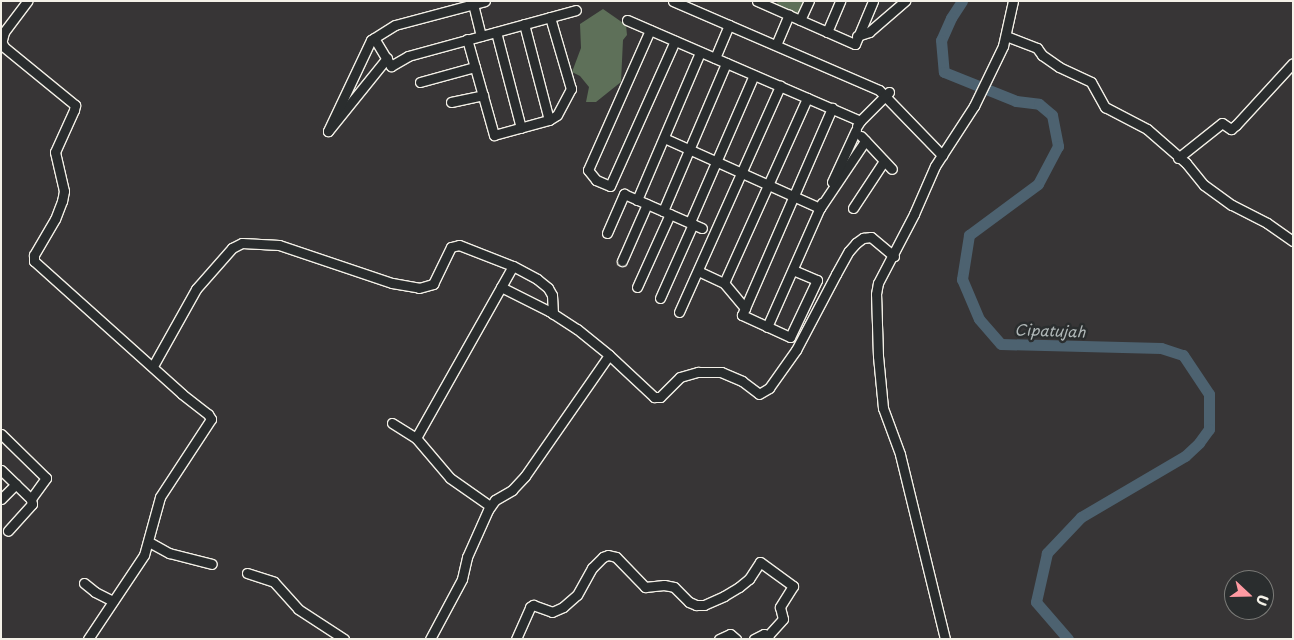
<!DOCTYPE html>
<html>
<head>
<meta charset="utf-8">
<style>
	body { margin:0 }
	#map { position:relative; width:1294px; height:640px; overflow:hidden; background:#373536; font-family:"Playpen Sans",sans-serif }
	div>[style] { position:absolute }
	[style*='--x'] { left:calc(var(--x)*1px); top:calc(var(--y)*1px); width:calc(var(--w)*1px); rotate:calc(var(--a)*1deg) }
	.green>* { inset:0; background:#5e7059 }
	.river>* { height:11px; margin:-5.5px; padding:0 5.5px; transform-origin:5.5px; border-radius:5.5px; background:#4d6270 }
	.roads { filter:drop-shadow(1px 0 #f4f1e8) drop-shadow(-1px 0 #f4f1e8) drop-shadow(0 1px #f4f1e8) drop-shadow(0 -1px #f4f1e8) }
	.minor>* { height:9px; margin:-4.5px; padding:0 4.5px; transform-origin:4.5px; border-radius:4.5px; background:#2a2d2e }
	span { translate:-50% -50%; white-space:nowrap; text-align:center; line-height:1.15; -webkit-text-stroke:5px #2a2d2e; paint-order:stroke }
	.water-label { font-size:15px; color:#b1b8b8; font-style:italic }
	.frame { position:absolute; inset:0; border:2px solid #f4f1e8; pointer-events:none }
	.north { position:absolute; left:1224px; top:570px; width:50px; height:50px; box-sizing:border-box; background:#2a2d2e; border:1px solid #7b7b78; border-radius:50%; rotate:111deg; font-size:14px; font-weight:700; line-height:20px; text-align:center; color:#f4f1e8 }
	.north::after { content:''; display:block; margin:auto; width:18px; height:22px; background:#ff9aa2; clip-path:polygon(50% 0,100% 100%,50% 72%,0 100%) }
</style>
</head>
<body>
<div id="map">
	<div class="green">
		<div style="clip-path:polygon(778px 1px,806px 1px,799px 18px,775px 7px)"></div>
		<div style="clip-path:polygon(603px 9px,626px 25px,627px 35px,623px 40px,621px 82px,596px 102px,586px 102px,589px 87px,580px 76px,572px 72px,581px 48px,580px 24px)"></div>
	</div>
	<div class="river">
		<div style="--x:962;--y:1;--w:20;--a:123"></div>
		<div style="--x:951;--y:18;--w:24;--a:114"></div>
		<div style="--x:941;--y:40;--w:32;--a:85"></div>
		<div style="--x:944;--y:72;--w:78;--a:21.9"></div>
		<div style="--x:1016;--y:101;--w:23;--a:7"></div>
		<div style="--x:1039;--y:104;--w:17;--a:40"></div>
		<div style="--x:1052;--y:115;--w:32;--a:79"></div>
		<div style="--x:1058;--y:146;--w:43;--a:117.8"></div>
		<div style="--x:1038;--y:184;--w:86;--a:143.5"></div>
		<div style="--x:969;--y:235;--w:45;--a:99"></div>
		<div style="--x:962;--y:279;--w:43;--a:67"></div>
		<div style="--x:979;--y:319;--w:33;--a:49"></div>
		<div style="--x:1001;--y:344;--w:160;--a:1.4"></div>
		<div style="--x:1161;--y:348;--w:23;--a:18"></div>
		<div style="--x:1183;--y:355;--w:47;--a:56.3"></div>
		<div style="--x:1209;--y:394;--w:35;--a:90"></div>
		<div style="--x:1209;--y:429;--w:17;--a:126"></div>
		<div style="--x:1199;--y:443;--w:19;--a:137"></div>
		<div style="--x:1185;--y:456;--w:121;--a:149.6"></div>
		<div style="--x:1081;--y:517;--w:50;--a:133.4"></div>
		<div style="--x:1047;--y:553;--w:50;--a:102.7"></div>
		<div style="--x:1036;--y:602;--w:49;--a:49.1"></div>
	</div>
	<div class="roads">
		<div class="minor">
			<div style="--x:673;--y:1;--w:224;--a:23.4"></div>
			<div style="--x:879;--y:90;--w:91;--a:45.9"></div>
			<div style="--x:757;--y:1;--w:107;--a:23.7"></div>
			<div style="--x:855;--y:44;--w:47;--a:-67.3"></div>
			<div style="--x:473;--y:4;--w:33;--a:76"></div>
			<div style="--x:627;--y:20;--w:254;--a:23.4"></div>
			<div style="--x:800;--y:20;--w:21;--a:-65"></div>
			<div style="--x:524;--y:24;--w:99;--a:75.4"></div>
			<div style="--x:650;--y:30;--w:153;--a:113.9"></div>
			<div style="--x:588;--y:170;--w:13;--a:51"></div>
			<div style="--x:596;--y:180;--w:15;--a:23"></div>
			<div style="--x:610;--y:186;--w:159;--a:-65.9"></div>
			<div style="--x:496;--y:32;--w:99;--a:75.4"></div>
			<div style="--x:827;--y:32;--w:34;--a:-67"></div>
			<div style="--x:857;--y:36;--w:13;--a:-18"></div>
			<div style="--x:869;--y:32;--w:48;--a:-40.7"></div>
			<div style="--x:1006;--y:36;--w:33;--a:21"></div>
			<div style="--x:1037;--y:48;--w:9;--a:54"></div>
			<div style="--x:1042;--y:55;--w:21;--a:35"></div>
			<div style="--x:1059;--y:67;--w:35;--a:25"></div>
			<div style="--x:1091;--y:82;--w:29;--a:61"></div>
			<div style="--x:1105;--y:107;--w:47;--a:27.6"></div>
			<div style="--x:1147;--y:129;--w:52;--a:41.1"></div>
			<div style="--x:1186;--y:163;--w:28;--a:51"></div>
			<div style="--x:1204;--y:185;--w:34;--a:36"></div>
			<div style="--x:1232;--y:205;--w:39;--a:27"></div>
			<div style="--x:1267;--y:223;--w:32;--a:35"></div>
			<div style="--x:374;--y:38;--w:33;--a:59"></div>
			<div style="--x:391;--y:66;--w:20;--a:-30"></div>
			<div style="--x:408;--y:56;--w:174;--a:-15.3"></div>
			<div style="--x:467;--y:39;--w:100;--a:74.3"></div>
			<div style="--x:494;--y:135;--w:57;--a:-15.3"></div>
			<div style="--x:549;--y:120;--w:9;--a:-32"></div>
			<div style="--x:557;--y:115;--w:30;--a:-62"></div>
			<div style="--x:571;--y:89;--w:75;--a:-106.3"></div>
			<div style="--x:2;--y:43;--w:4;--a:63"></div>
			<div style="--x:4;--y:47;--w:92;--a:39.2"></div>
			<div style="--x:75;--y:105;--w:5;--a:101"></div>
			<div style="--x:74;--y:110;--w:46;--a:114.3"></div>
			<div style="--x:55;--y:152;--w:40;--a:77"></div>
			<div style="--x:64;--y:191;--w:10;--a:101"></div>
			<div style="--x:62;--y:201;--w:19;--a:111"></div>
			<div style="--x:55;--y:219;--w:42;--a:120.3"></div>
			<div style="--x:34;--y:255;--w:6;--a:90"></div>
			<div style="--x:34;--y:261;--w:199;--a:41.9"></div>
			<div style="--x:182;--y:394;--w:33;--a:38"></div>
			<div style="--x:208;--y:414;--w:6;--a:59"></div>
			<div style="--x:211;--y:419;--w:93;--a:123.2"></div>
			<div style="--x:160;--y:497;--w:60;--a:105.4"></div>
			<div style="--x:144;--y:555;--w:101;--a:123.7"></div>
			<div style="--x:1;--y:44;--w:12;--a:-76"></div>
			<div style="--x:4;--y:32;--w:39;--a:-53"></div>
			<div style="--x:776;--y:45;--w:33;--a:-67"></div>
			<div style="--x:387;--y:58;--w:94;--a:128.9"></div>
			<div style="--x:328;--y:131;--w:101;--a:-64.7"></div>
			<div style="--x:371;--y:40;--w:28;--a:-32"></div>
			<div style="--x:395;--y:25;--w:93;--a:-14.9"></div>
			<div style="--x:715;--y:58;--w:36;--a:-67"></div>
			<div style="--x:420;--y:82;--w:57;--a:-15.3"></div>
			<div style="--x:451;--y:102;--w:33;--a:-12"></div>
			<div style="--x:857;--y:126;--w:6;--a:-59"></div>
			<div style="--x:860;--y:121;--w:41;--a:-45"></div>
			<div style="--x:861;--y:136;--w:45;--a:46.8"></div>
			<div style="--x:664;--y:138;--w:171;--a:24.2"></div>
			<div style="--x:820;--y:208;--w:81;--a:-56.1"></div>
			<div style="--x:1178;--y:158;--w:56;--a:-38.5"></div>
			<div style="--x:1222;--y:123;--w:11;--a:34"></div>
			<div style="--x:1231;--y:129;--w:6;--a:-39"></div>
			<div style="--x:1236;--y:125;--w:84;--a:-47.4"></div>
			<div style="--x:832;--y:182;--w:57;--a:-65.2"></div>
			<div style="--x:637;--y:200;--w:161;--a:-66.9"></div>
			<div style="--x:853;--y:208;--w:56;--a:-56.6"></div>
			<div style="--x:663;--y:211;--w:161;--a:-66.9"></div>
			<div style="--x:690;--y:222;--w:160;--a:-66.5"></div>
			<div style="--x:607;--y:233;--w:43;--a:-66.4"></div>
			<div style="--x:624;--y:194;--w:85;--a:23.6"></div>
			<div style="--x:622;--y:261;--w:62;--a:-66.3"></div>
			<div style="--x:793;--y:270;--w:26;--a:23"></div>
			<div style="--x:817;--y:280;--w:63;--a:115.3"></div>
			<div style="--x:790;--y:337;--w:53;--a:-155.4"></div>
			<div style="--x:742;--y:315;--w:226;--a:-66.5"></div>
			<div style="--x:698;--y:271;--w:29;--a:25"></div>
			<div style="--x:724;--y:283;--w:33;--a:50"></div>
			<div style="--x:724;--y:283;--w:203;--a:-65.8"></div>
			<div style="--x:501;--y:287;--w:54;--a:26.6"></div>
			<div style="--x:549;--y:311;--w:33;--a:33"></div>
			<div style="--x:577;--y:329;--w:41;--a:39.1"></div>
			<div style="--x:609;--y:355;--w:62;--a:43"></div>
			<div style="--x:654;--y:397;--w:6;--a:0"></div>
			<div style="--x:660;--y:397;--w:28;--a:-45"></div>
			<div style="--x:680;--y:377;--w:19;--a:-16"></div>
			<div style="--x:698;--y:372;--w:23;--a:0"></div>
			<div style="--x:721;--y:372;--w:23;--a:23"></div>
			<div style="--x:742;--y:381;--w:21;--a:37"></div>
			<div style="--x:759;--y:394;--w:12;--a:-31"></div>
			<div style="--x:769;--y:388;--w:47;--a:-54.6"></div>
			<div style="--x:796;--y:350;--w:86;--a:-62.2"></div>
			<div style="--x:836;--y:274;--w:26;--a:-61"></div>
			<div style="--x:849;--y:251;--w:11;--a:-49"></div>
			<div style="--x:856;--y:243;--w:9;--a:-36"></div>
			<div style="--x:863;--y:238;--w:8;--a:-7"></div>
			<div style="--x:871;--y:237;--w:30;--a:40"></div>
			<div style="--x:637;--y:287;--w:80;--a:-65.7"></div>
			<div style="--x:660;--y:298;--w:81;--a:-66"></div>
			<div style="--x:679;--y:312;--w:248;--a:-65.9"></div>
			<div style="--x:767;--y:327;--w:136;--a:-66.1"></div>
			<div style="--x:153;--y:366;--w:88;--a:-60.8"></div>
			<div style="--x:196;--y:289;--w:55;--a:-48.7"></div>
			<div style="--x:232;--y:248;--w:11;--a:-27"></div>
			<div style="--x:242;--y:243;--w:37;--a:3"></div>
			<div style="--x:279;--y:245;--w:119;--a:18.6"></div>
			<div style="--x:392;--y:283;--w:27;--a:10"></div>
			<div style="--x:419;--y:288;--w:15;--a:-16"></div>
			<div style="--x:433;--y:284;--w:41;--a:-64.1"></div>
			<div style="--x:451;--y:247;--w:8;--a:-14"></div>
			<div style="--x:459;--y:245;--w:58;--a:21.3"></div>
			<div style="--x:513;--y:266;--w:27;--a:28"></div>
			<div style="--x:537;--y:279;--w:14;--a:39"></div>
			<div style="--x:548;--y:288;--w:8;--a:60"></div>
			<div style="--x:552;--y:295;--w:19;--a:87"></div>
			<div style="--x:392;--y:423;--w:28;--a:32"></div>
			<div style="--x:416;--y:438;--w:52;--a:49.6"></div>
			<div style="--x:450;--y:478;--w:49;--a:35"></div>
			<div style="--x:1;--y:434;--w:63;--a:44.4"></div>
			<div style="--x:46;--y:478;--w:26;--a:126"></div>
			<div style="--x:31;--y:499;--w:5;--a:79"></div>
			<div style="--x:32;--y:504;--w:36;--a:132"></div>
			<div style="--x:416;--y:438;--w:197;--a:-60.6"></div>
			<div style="--x:1;--y:470;--w:42;--a:44"></div>
			<div style="--x:1;--y:499;--w:21;--a:-45"></div>
			<div style="--x:149;--y:542;--w:23;--a:29"></div>
			<div style="--x:169;--y:553;--w:44;--a:14.3"></div>
			<div style="--x:247;--y:573;--w:28;--a:18"></div>
			<div style="--x:274;--y:582;--w:36;--a:48"></div>
			<div style="--x:298;--y:609;--w:55;--a:33.1"></div>
			<div style="--x:84;--y:583;--w:14;--a:39"></div>
			<div style="--x:95;--y:592;--w:20;--a:27"></div>
			<div style="--x:430;--y:639;--w:68;--a:-61.9"></div>
			<div style="--x:462;--y:579;--w:23;--a:-77"></div>
			<div style="--x:467;--y:557;--w:51;--a:-65.9"></div>
			<div style="--x:488;--y:510;--w:12;--a:-55"></div>
			<div style="--x:495;--y:500;--w:20;--a:-30"></div>
			<div style="--x:512;--y:490;--w:19;--a:-47"></div>
			<div style="--x:525;--y:476;--w:147;--a:-55.2"></div>
			<div style="--x:516;--y:639;--w:35;--a:-66"></div>
			<div style="--x:530;--y:607;--w:4;--a:-34"></div>
			<div style="--x:533;--y:605;--w:20;--a:20"></div>
			<div style="--x:552;--y:612;--w:12;--a:-24"></div>
			<div style="--x:563;--y:607;--w:18;--a:-41"></div>
			<div style="--x:577;--y:595;--w:31;--a:-61"></div>
			<div style="--x:592;--y:568;--w:16;--a:-45"></div>
			<div style="--x:603;--y:557;--w:5;--a:-22"></div>
			<div style="--x:608;--y:555;--w:8;--a:14"></div>
			<div style="--x:616;--y:557;--w:42;--a:46"></div>
			<div style="--x:645;--y:587;--w:19;--a:-6"></div>
			<div style="--x:664;--y:585;--w:10;--a:11"></div>
			<div style="--x:674;--y:587;--w:21;--a:45"></div>
			<div style="--x:689;--y:602;--w:8;--a:23"></div>
			<div style="--x:696;--y:605;--w:8;--a:0"></div>
			<div style="--x:704;--y:605;--w:22;--a:-24"></div>
			<div style="--x:724;--y:596;--w:17;--a:-31"></div>
			<div style="--x:739;--y:587;--w:13;--a:-39"></div>
			<div style="--x:749;--y:579;--w:20;--a:-57"></div>
			<div style="--x:760;--y:562;--w:41;--a:36"></div>
			<div style="--x:793;--y:586;--w:25;--a:122"></div>
			<div style="--x:780;--y:607;--w:12;--a:76"></div>
			<div style="--x:783;--y:619;--w:24;--a:132"></div>
			<div style="--x:719;--y:639;--w:12;--a:-24"></div>
			<div style="--x:730;--y:634;--w:8;--a:40"></div>
			<div style="--x:754;--y:639;--w:11;--a:-27"></div>
			<div style="--x:764;--y:634;--w:7;--a:45"></div>
			<div style="--x:945;--y:639;--w:190;--a:-103.7"></div>
			<div style="--x:900;--y:454;--w:49;--a:-110.3"></div>
			<div style="--x:883;--y:408;--w:52;--a:-95.5"></div>
			<div style="--x:878;--y:356;--w:62;--a:-91.8"></div>
			<div style="--x:876;--y:294;--w:11;--a:-80"></div>
			<div style="--x:878;--y:283;--w:78;--a:-62.4"></div>
			<div style="--x:914;--y:214;--w:52;--a:-66.4"></div>
			<div style="--x:935;--y:166;--w:72;--a:-57"></div>
			<div style="--x:974;--y:106;--w:67;--a:-64.2"></div>
			<div style="--x:1003;--y:46;--w:46;--a:-77.5"></div>
		</div>
	</div>
	<div class="water-label">
		<span style="left:1050px;top:330px;rotate:2deg">Cipatujah</span>
	</div>
	<div class="frame"></div>
	<div class="north">U</div>
</div>
</body>
</html>
